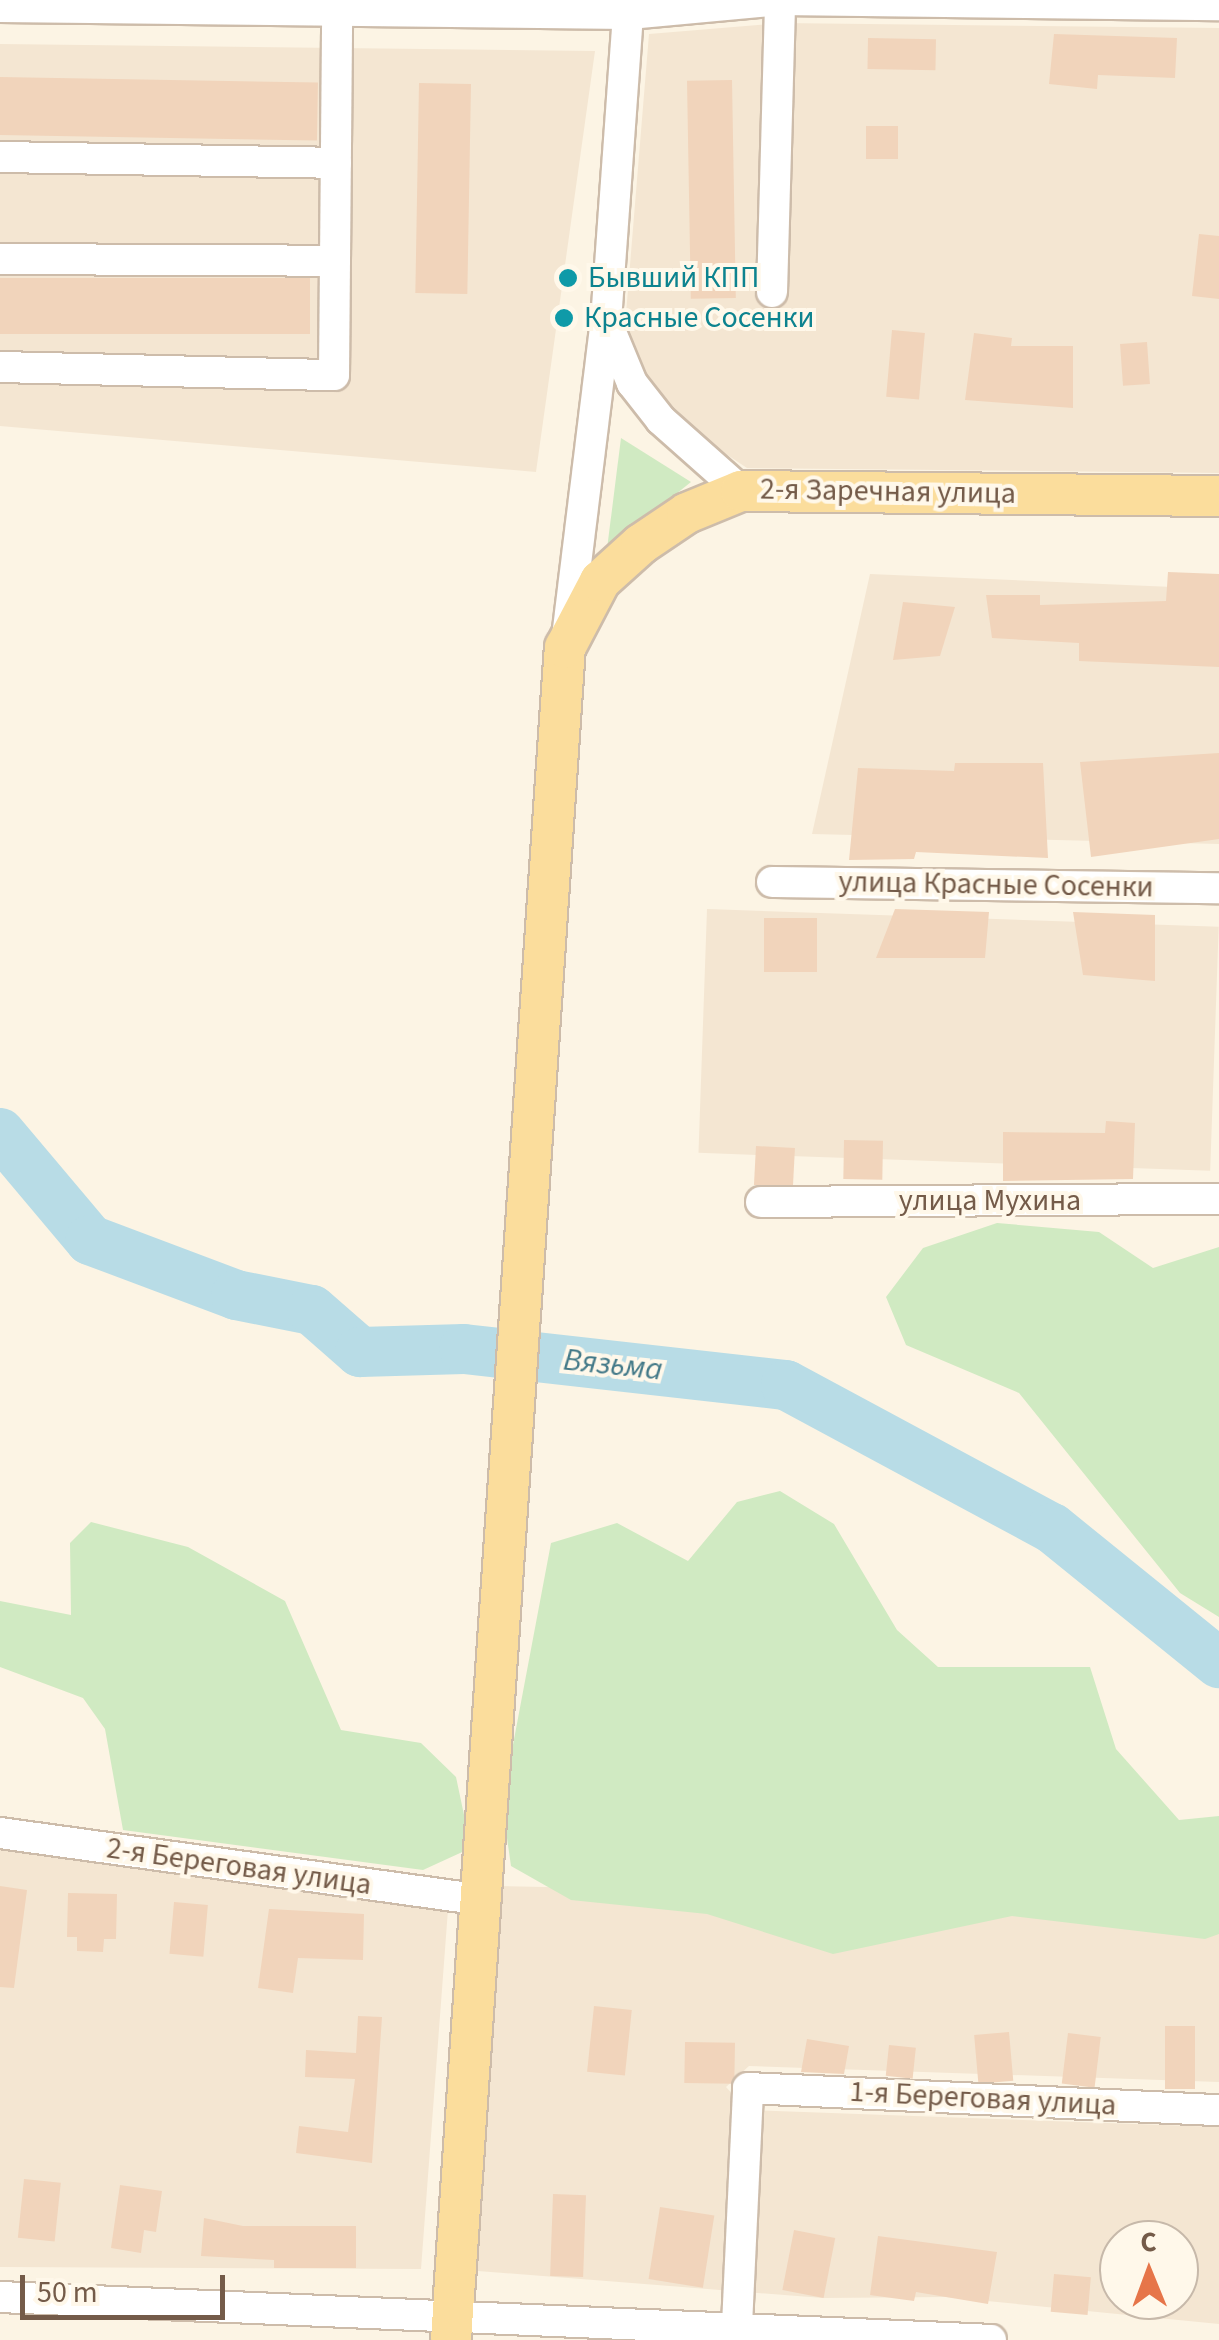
<!DOCTYPE html>
<html>
<head>
<meta charset="utf-8">
<style>
	body { margin:0 }
	#map { position:relative; width:1219px; height:2340px; overflow:hidden; background:#fcf4e4; font-family:"Source Sans 3",sans-serif }
	div>[style] { position:absolute }
	[style*='--x'] { left:calc(var(--x)*1px); top:calc(var(--y)*1px); width:calc(var(--w)*1px); rotate:calc(var(--a)*1deg) }
	.residential>* { inset:0; background:#f4e6d2; transform-origin:0 0 }
	.green>* { inset:0; background:#d0eac2 }
	.river>* { height:50px; margin:-25px; padding:0 25px; transform-origin:25px; border-radius:25px; background:#b8dce6 }
	.building>* { inset:0; background:#f1d4bb; transform-origin:0 0 }
	.roads { filter:drop-shadow(2px 0 #cdbcaa) drop-shadow(-2px 0 #cdbcaa) drop-shadow(0 2px #cdbcaa) drop-shadow(0 -2px #cdbcaa) }
	.minor>* { height:30px; margin:-15px; padding:0 15px; transform-origin:15px; border-radius:15px; background:#fff }
	.major>* { height:40px; margin:-20px; padding:0 20px; transform-origin:20px; border-radius:20px; background:#fbdd9c }
	.dots>* { width:28px; height:28px; translate:-50% -50%; box-sizing:border-box; border:5px solid #fff8ea; border-radius:50% }
	span { translate:-50% -50%; white-space:nowrap; text-align:center; line-height:1.15; -webkit-text-stroke:8px #fff8ea; paint-order:stroke }
	.culture-label { font-size:30px; color:#0d838f }
	.left { translate:0 -50%; text-align:left }
	.street-label { font-size:30px; color:#745b49 }
	.water-label { font-size:32px; color:#437988; font-style:italic }
	.north { position:absolute; left:1099px; top:2220px; width:100px; height:100px; box-sizing:border-box; background:#fff8ea; border:2px solid #c7b9aa; border-radius:50%; rotate:359deg; font-size:28px; font-weight:700; line-height:40px; text-align:center; color:#745b49 }
	.north::after { content:''; display:block; margin:auto; width:35px; height:45px; background:#e67549; clip-path:polygon(50% 0,100% 100%,50% 72%,0 100%) }
	.scale { position:absolute; left:20px; top:2275px; width:205px; height:45px; box-sizing:border-box; border:5px solid #745b49; border-top:0; padding-left:12px; font-size:30px; line-height:35px; white-space:nowrap; color:#745b49; -webkit-text-stroke:8px #fff8ea; paint-order:stroke }
</style>
</head>
<body>
<div id="map">
	<div class="residential">
		<div style="clip-path:polygon(781px 23px,1219px 28px,1219px 473px,747px 468px,654px 406px,624px 338px,649px 34px)"></div>
		<div style="clip-path:polygon(0 44px,595px 51px,536px 472px,0 426px)"></div>
		<div style="clip-path:polygon(870px 574px,1219px 589px,1219px 844px,812px 834px)"></div>
		<div style="left:707px;top:909px;width:512px;height:244px;rotate:2deg"></div>
		<div style="clip-path:polygon(0 1843px,450px 1883px,421px 2269px,0 2267px)"></div>
		<div style="clip-path:polygon(evenodd,499px 1886px,1219px 1901px,1219px 2082px,749px 2066px,726px 2087px,747px 2110px,1219px 2127px,1219px 2324px,946px 2297px,823px 2298px,465px 2270px,499px 1886px,1119px 2240px,1179px 2240px,1179px 2300px,1119px 2300px,1119px 2240px)"></div>
	</div>
	<div class="green">
		<div style="clip-path:polygon(621px 438px,691px 482px,607px 549px)"></div>
		<div style="clip-path:polygon(997px 1223px,1099px 1232px,1153px 1268px,1219px 1247px,1219px 1617px,1180px 1593px,1019px 1393px,906px 1345px,886px 1297px,923px 1248px)"></div>
		<div style="clip-path:polygon(780px 1491px,834px 1524px,897px 1630px,938px 1667px,1090px 1667px,1116px 1749px,1179px 1820px,1219px 1816px,1219px 1934px,1205px 1939px,1012px 1916px,833px 1954px,707px 1914px,571px 1900px,511px 1866px,502px 1803px,551px 1543px,617px 1523px,688px 1561px,737px 1502px)"></div>
		<div style="clip-path:polygon(91px 1522px,188px 1547px,285px 1601px,341px 1730px,421px 1743px,456px 1777px,471px 1848px,423px 1870px,123px 1830px,105px 1729px,83px 1698px,0 1667px,0 1601px,71px 1615px,70px 1543px)"></div>
	</div>
	<div class="river">
		<div style="--x:0;--y:1133;--w:140;--a:49.9"></div>
		<div style="--x:90;--y:1240;--w:156;--a:20.6"></div>
		<div style="--x:236;--y:1295;--w:77;--a:11.2"></div>
		<div style="--x:312;--y:1310;--w:64;--a:41.2"></div>
		<div style="--x:360;--y:1352;--w:104;--a:-1.7"></div>
		<div style="--x:464;--y:1349;--w:324;--a:6.4"></div>
		<div style="--x:786;--y:1385;--w:302;--a:28.3"></div>
		<div style="--x:1052;--y:1528;--w:215;--a:39"></div>
	</div>
	<div class="building">
		<div style="clip-path:polygon(1054px 34px,1177px 38px,1175px 78px,1098px 75px,1097px 89px,1049px 84px)"></div>
		<div style="left:868px;top:38px;width:68px;height:31px;rotate:1deg"></div>
		<div style="left:0;top:77px;width:318px;height:58px;rotate:1deg"></div>
		<div style="left:732px;top:80px;width:218px;height:45px;rotate:89deg"></div>
		<div style="left:419px;top:83px;width:52px;height:210px;rotate:1deg"></div>
		<div style="left:866px;top:126px;width:32px;height:33px"></div>
		<div style="clip-path:polygon(1199px 234px,1219px 236px,1219px 299px,1192px 296px)"></div>
		<div style="left:0;top:278px;width:310px;height:56px"></div>
		<div style="left:892px;top:330px;width:33px;height:67px;rotate:5deg"></div>
		<div style="clip-path:polygon(974px 333px,1012px 338px,1011px 346px,1073px 346px,1073px 408px,965px 400px)"></div>
		<div style="left:1147px;top:342px;width:42px;height:27px;rotate:86deg"></div>
		<div style="clip-path:polygon(1168px 572px,1219px 574px,1219px 667px,1079px 661px,1079px 643px,992px 638px,986px 595px,1040px 595px,1040px 605px,1166px 601px)"></div>
		<div style="clip-path:polygon(903px 602px,955px 607px,940px 656px,893px 660px)"></div>
		<div style="clip-path:polygon(1219px 753px,1219px 839px,1091px 857px,1080px 762px)"></div>
		<div style="clip-path:polygon(955px 763px,1043px 763px,1048px 858px,916px 852px,914px 859px,849px 860px,858px 768px,954px 771px)"></div>
		<div style="clip-path:polygon(895px 909px,989px 912px,985px 958px,876px 958px)"></div>
		<div style="clip-path:polygon(1073px 912px,1155px 915px,1155px 981px,1083px 975px)"></div>
		<div style="left:764px;top:918px;width:53px;height:54px"></div>
		<div style="clip-path:polygon(1106px 1121px,1135px 1123px,1133px 1179px,1003px 1181px,1003px 1132px,1105px 1133px)"></div>
		<div style="left:844px;top:1140px;width:39px;height:39px;rotate:1deg"></div>
		<div style="left:756px;top:1146px;width:39px;height:39px;rotate:3deg"></div>
		<div style="clip-path:polygon(0 1886px,27px 1890px,14px 1988px,0 1987px)"></div>
		<div style="clip-path:polygon(68px 1893px,117px 1894px,116px 1939px,104px 1939px,103px 1952px,77px 1951px,77px 1937px,67px 1937px)"></div>
		<div style="left:174px;top:1902px;width:34px;height:52px;rotate:5deg"></div>
		<div style="clip-path:polygon(269px 1909px,364px 1914px,363px 1960px,298px 1958px,293px 1993px,258px 1988px)"></div>
		<div style="left:594px;top:2006px;width:38px;height:66px;rotate:6deg"></div>
		<div style="clip-path:polygon(358px 2016px,382px 2017px,372px 2163px,296px 2153px,299px 2126px,348px 2132px,355px 2079px,305px 2077px,306px 2050px,356px 2053px)"></div>
		<div style="left:1165px;top:2026px;width:30px;height:63px"></div>
		<div style="left:1009px;top:2032px;width:49px;height:35px;rotate:85deg"></div>
		<div style="left:1068px;top:2033px;width:33px;height:51px;rotate:7deg"></div>
		<div style="clip-path:polygon(807px 2039px,849px 2046px,844px 2074px,801px 2072px)"></div>
		<div style="left:685px;top:2042px;width:50px;height:41px;rotate:1deg"></div>
		<div style="left:889px;top:2045px;width:27px;height:31px;rotate:6deg"></div>
		<div style="left:24px;top:2179px;width:37px;height:59px;rotate:6deg"></div>
		<div style="clip-path:polygon(120px 2185px,162px 2191px,156px 2232px,144px 2230px,141px 2253px,111px 2248px)"></div>
		<div style="left:553px;top:2194px;width:33px;height:82px;rotate:2deg"></div>
		<div style="left:660px;top:2207px;width:55px;height:73px;rotate:9deg"></div>
		<div style="clip-path:polygon(204px 2218px,243px 2226px,356px 2226px,356px 2268px,274px 2268px,274px 2260px,201px 2256px)"></div>
		<div style="left:794px;top:2230px;width:42px;height:61px;rotate:11deg"></div>
		<div style="clip-path:polygon(878px 2236px,997px 2252px,988px 2304px,916px 2292px,914px 2301px,870px 2295px)"></div>
		<div style="left:1054px;top:2274px;width:37px;height:38px;rotate:5deg"></div>
	</div>
	<div class="roads">
		<div class="minor">
			<div style="--x:0;--y:7;--w:629;--a:0.64"></div>
			<div style="--x:629;--y:14;--w:152;--a:-5.3"></div>
			<div style="--x:780;--y:0;--w:439;--a:0.7"></div>
			<div style="--x:0;--y:157;--w:336;--a:1"></div>
			<div style="--x:0;--y:259;--w:335;--a:0.3"></div>
			<div style="--x:772;--y:292;--w:292;--a:-88.4"></div>
			<div style="--x:608;--y:325;--w:63;--a:67.5"></div>
			<div style="--x:632;--y:383;--w:47;--a:51.9"></div>
			<div style="--x:661;--y:420;--w:107;--a:41.6"></div>
			<div style="--x:0;--y:367;--w:334;--a:1.4"></div>
			<div style="--x:334;--y:375;--w:362;--a:-89.5"></div>
			<div style="--x:568;--y:629;--w:310;--a:-83"></div>
			<div style="--x:606;--y:321;--w:322;--a:-85.9"></div>
			<div style="--x:772;--y:882;--w:447;--a:0.8"></div>
			<div style="--x:761;--y:1202;--w:458;--a:-0.4"></div>
			<div style="--x:0;--y:1833;--w:483;--a:7.9"></div>
			<div style="--x:0;--y:2297;--w:992;--a:2.48"></div>
			<div style="--x:737;--y:2325;--w:237;--a:-87.3"></div>
			<div style="--x:748;--y:2088;--w:472;--a:2.7"></div>
		</div>
		<div class="major">
			<div style="--x:451;--y:2340;--w:1696;--a:-86.15"></div>
			<div style="--x:565;--y:648;--w:76;--a:-62.4"></div>
			<div style="--x:600;--y:581;--w:55;--a:-42.1"></div>
			<div style="--x:641;--y:544;--w:55;--a:-34"></div>
			<div style="--x:687;--y:513;--w:58;--a:-22.2"></div>
			<div style="--x:741;--y:491;--w:478;--a:0.6"></div>
		</div>
	</div>
	<div class="dots">
		<div style="left:568px;top:278px;background:#0f9aa8"></div>
		<div style="left:564px;top:318px;background:#0f9aa8"></div>
	</div>
	<div class="culture-label">
		<span class="left" style="left:588px;top:278px">Бывший КПП</span>
		<span class="left" style="left:584px;top:318px">Красные Сосенки</span>
	</div>
	<div class="street-label">
		<span style="left:888px;top:492px;rotate:1deg">2-я Заречная улица</span>
		<span style="left:996px;top:885px;rotate:1deg">улица Красные Сосенки</span>
		<span style="left:990px;top:1201px">улица Мухина</span>
		<span style="left:239px;top:1867px;rotate:8deg">2-я Береговая улица</span>
		<span style="left:983px;top:2099px;rotate:3deg">1-я Береговая улица</span>
	</div>
	<div class="water-label">
		<span style="left:613px;top:1365px;rotate:6deg">Вязьма</span>
	</div>
	<div class="north">С</div>
	<div class="scale">50 m</div>
</div>
</body>
</html>
